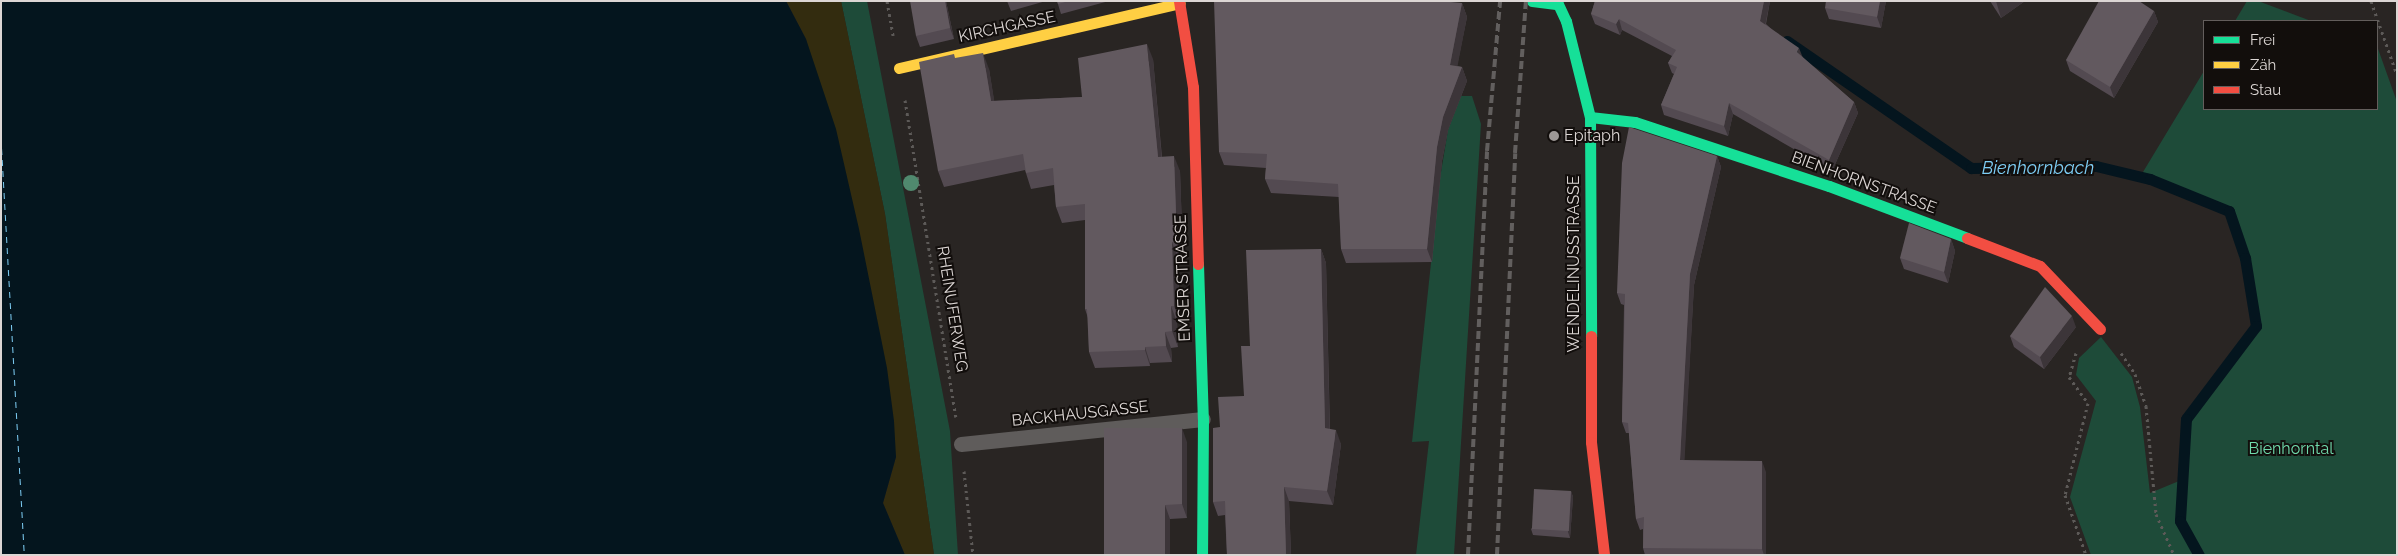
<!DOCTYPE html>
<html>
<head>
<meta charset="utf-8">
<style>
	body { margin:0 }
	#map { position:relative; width:2398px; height:556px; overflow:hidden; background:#292523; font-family:Raleway,sans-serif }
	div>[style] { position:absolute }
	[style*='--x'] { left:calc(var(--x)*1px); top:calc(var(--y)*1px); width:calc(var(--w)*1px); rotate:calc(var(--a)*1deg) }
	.green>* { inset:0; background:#1e4b39 }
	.sand>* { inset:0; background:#332c0f }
	.water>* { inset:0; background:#04151e }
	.stream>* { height:11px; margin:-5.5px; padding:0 5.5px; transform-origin:5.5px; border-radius:5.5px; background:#04151e }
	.ferry>* { height:1px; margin-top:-0.5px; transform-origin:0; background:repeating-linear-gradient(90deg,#7dcdf4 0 6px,transparent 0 11px) }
	.path>* { height:3px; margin-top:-1.5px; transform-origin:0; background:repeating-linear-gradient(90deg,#5d5a58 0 2.5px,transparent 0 6.5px) }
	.lane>* { height:15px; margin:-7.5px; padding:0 7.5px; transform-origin:7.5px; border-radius:7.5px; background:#5f5c5b }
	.fast>* { height:11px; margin:-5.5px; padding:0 5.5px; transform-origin:5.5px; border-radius:5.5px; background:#16e098 }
	.slow>* { height:11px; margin:-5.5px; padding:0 5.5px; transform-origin:5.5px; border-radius:5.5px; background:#ffcf43 }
	.jam>* { height:11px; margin:-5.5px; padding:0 5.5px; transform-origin:5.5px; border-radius:5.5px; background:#f24e42 }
	.rail>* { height:4px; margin-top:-2px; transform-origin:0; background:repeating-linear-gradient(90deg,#625f5e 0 8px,transparent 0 12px) }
	.trees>* { width:16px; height:16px; margin:-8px; border-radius:50%; background:#50896e }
	.wall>* { inset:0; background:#534a51 }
	.shaded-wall>* { inset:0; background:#3c3539 }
	.building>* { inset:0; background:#62595f; transform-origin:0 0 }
	.dots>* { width:14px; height:14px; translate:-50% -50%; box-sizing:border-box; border:2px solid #120e0c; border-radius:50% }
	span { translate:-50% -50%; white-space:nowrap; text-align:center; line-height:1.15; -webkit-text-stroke:4px #120e0c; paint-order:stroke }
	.street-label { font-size:16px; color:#dcd6d4 }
	.poi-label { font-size:16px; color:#dcd6d4 }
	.left { translate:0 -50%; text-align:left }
	.park-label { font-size:16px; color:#70daac }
	.water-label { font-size:18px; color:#7dcdf4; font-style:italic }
	.frame { position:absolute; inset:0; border:2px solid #dcd6d4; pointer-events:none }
	.legend { position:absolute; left:2203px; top:20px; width:175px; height:90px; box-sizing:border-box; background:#120e0c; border:1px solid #635e5c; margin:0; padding:6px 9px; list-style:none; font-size:15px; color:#dcd6d4 }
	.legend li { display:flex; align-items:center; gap:10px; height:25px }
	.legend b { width:25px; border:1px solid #635e5c }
</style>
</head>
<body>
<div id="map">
	<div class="green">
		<div style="clip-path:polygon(841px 1px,867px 1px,950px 431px,958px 555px,934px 555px,885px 214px)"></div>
		<div style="clip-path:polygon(2247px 1px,2258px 1px,2311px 21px,2235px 21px)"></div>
		<div style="clip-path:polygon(2377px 46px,2397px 102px,2397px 555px,2091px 555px,2070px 497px,2096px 401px,2076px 375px,2079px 358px,2101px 337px,2132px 377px,2140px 407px,2150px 493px,2179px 481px,2182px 420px,2253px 324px,2241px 262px,2227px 215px,2148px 183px,2143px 172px,2204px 71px,2204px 109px,2377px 109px)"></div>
		<div style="clip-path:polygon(1461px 96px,1472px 96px,1481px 124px,1454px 555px,1416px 555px,1429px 441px,1412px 442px,1440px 178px,1448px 130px)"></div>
	</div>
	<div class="sand">
		<div style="clip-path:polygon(786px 1px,841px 1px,885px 214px,934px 555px,905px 555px,883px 503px,896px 457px,806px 39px)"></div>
	</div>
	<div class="water">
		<div style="clip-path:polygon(1px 1px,786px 1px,806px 39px,836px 129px,859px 229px,887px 368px,894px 421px,896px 457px,883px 503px,905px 555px,1px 555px)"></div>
	</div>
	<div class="stream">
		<div style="--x:1787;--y:41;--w:224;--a:34.6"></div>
		<div style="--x:1971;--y:168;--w:125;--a:-0.9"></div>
		<div style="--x:2096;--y:166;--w:56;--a:13.5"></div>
		<div style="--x:2150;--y:179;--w:85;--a:22.1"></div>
		<div style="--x:2229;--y:211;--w:50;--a:71.2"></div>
		<div style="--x:2245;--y:258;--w:69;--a:80.8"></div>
		<div style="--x:2256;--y:326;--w:116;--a:127"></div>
		<div style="--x:2186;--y:419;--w:102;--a:93.4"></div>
		<div style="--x:2180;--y:521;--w:39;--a:61"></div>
	</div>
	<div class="ferry">
		<div style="--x:1;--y:138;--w:418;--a:86.8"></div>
	</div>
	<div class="path">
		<div style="--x:887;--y:1;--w:35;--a:80"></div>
		<div style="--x:2371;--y:1;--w:78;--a:70.6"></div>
		<div style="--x:905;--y:100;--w:321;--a:80.9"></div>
		<div style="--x:2076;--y:353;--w:25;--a:106"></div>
		<div style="--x:2069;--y:377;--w:32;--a:54"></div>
		<div style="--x:2088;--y:403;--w:95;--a:104"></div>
		<div style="--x:2065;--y:495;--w:64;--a:70.7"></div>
		<div style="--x:2121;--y:353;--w:25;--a:56"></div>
		<div style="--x:2135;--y:374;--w:34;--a:71"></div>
		<div style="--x:2146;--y:406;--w:108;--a:84.7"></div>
		<div style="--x:2156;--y:514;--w:45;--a:66.3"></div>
		<div style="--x:964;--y:471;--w:84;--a:83.9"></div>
	</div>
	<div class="lane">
		<div style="--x:961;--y:444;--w:243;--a:-5.9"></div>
	</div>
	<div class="fast">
		<div style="--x:1532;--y:1;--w:26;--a:7"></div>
		<div style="--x:1558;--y:4;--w:19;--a:65"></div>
		<div style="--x:1566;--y:21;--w:99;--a:76"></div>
		<div style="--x:1590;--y:117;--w:219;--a:89.7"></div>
		<div style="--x:1590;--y:117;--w:45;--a:6.3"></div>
		<div style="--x:1635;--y:122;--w:204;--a:18.3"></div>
		<div style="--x:1829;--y:186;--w:147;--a:20.6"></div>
		<div style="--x:1198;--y:264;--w:155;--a:88.2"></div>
		<div style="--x:1203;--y:419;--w:136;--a:90.4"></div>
	</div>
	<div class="slow">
		<div style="--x:899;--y:68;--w:288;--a:-13"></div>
	</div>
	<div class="jam">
		<div style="--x:1179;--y:1;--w:87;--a:80.8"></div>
		<div style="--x:1193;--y:87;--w:177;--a:88.4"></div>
		<div style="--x:1967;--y:238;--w:78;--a:21"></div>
		<div style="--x:2040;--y:266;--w:87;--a:46.4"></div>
		<div style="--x:1591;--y:336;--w:106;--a:90"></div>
		<div style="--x:1591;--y:442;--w:114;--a:83.4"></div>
	</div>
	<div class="rail">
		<div style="--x:1468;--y:555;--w:404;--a:-87.3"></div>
		<div style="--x:1487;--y:151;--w:151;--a:-85"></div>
		<div style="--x:1497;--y:555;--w:402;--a:-87.4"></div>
		<div style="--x:1515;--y:153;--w:152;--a:-85.9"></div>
	</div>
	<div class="trees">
		<div style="left:911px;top:183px"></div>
	</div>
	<div class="wall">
		<div style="clip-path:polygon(946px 1px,954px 39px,920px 47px,916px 36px)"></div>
		<div style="clip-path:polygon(1007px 1px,1046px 1px,1011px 11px)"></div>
		<div style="clip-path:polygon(1057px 1px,1109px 1px,1061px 14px)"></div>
		<div style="clip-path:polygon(1595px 1px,1770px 1px,1766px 24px,1803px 58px,1854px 102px,1858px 113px,1832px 171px,1733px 114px,1728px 136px,1664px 115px,1661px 105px,1674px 74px,1672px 73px,1668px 63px,1672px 56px,1622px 30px,1620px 35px,1595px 24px,1591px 14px)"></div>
		<div style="clip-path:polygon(1886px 1px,1881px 28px,1829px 19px,1825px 8px)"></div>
		<div style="clip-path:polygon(1990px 1px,2025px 1px,2001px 18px)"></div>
		<div style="clip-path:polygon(1462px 3px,1467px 17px,1457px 66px,1462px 67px,1467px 81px,1448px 130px,1442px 161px,1432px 262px,1346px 263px,1341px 249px,1339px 197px,1271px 193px,1265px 179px,1266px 168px,1224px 165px,1219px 152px)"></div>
		<div style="clip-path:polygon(2154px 11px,2158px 22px,2114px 98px,2070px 71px,2066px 60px)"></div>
		<div style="clip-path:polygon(956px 58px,989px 69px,994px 101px,1082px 97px,1153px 59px,1162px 157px,1180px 171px,1183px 258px,1178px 258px,1180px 322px,1177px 322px,1178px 347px,1171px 348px,1172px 362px,1150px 363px,1150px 366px,1095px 368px,1089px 352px,1088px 318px,1085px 309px,1085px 220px,1062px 223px,1056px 207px,1054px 185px,1031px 189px,1025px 170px,944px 187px,938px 171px)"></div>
		<div style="clip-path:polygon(1717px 156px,1721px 167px,1694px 285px,1684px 460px,1766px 472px,1766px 555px,1645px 555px,1643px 548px,1643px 529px,1640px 530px,1636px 519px,1629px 433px,1626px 433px,1622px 422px,1624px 305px,1621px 304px,1617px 293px)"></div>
		<div style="clip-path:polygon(1951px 239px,1955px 251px,1948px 283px,1904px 269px,1900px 258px)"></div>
		<div style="clip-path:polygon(1321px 249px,1326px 263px,1330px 429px,1341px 444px,1333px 505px,1289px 501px,1291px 555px,1227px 555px,1225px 515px,1218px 516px,1213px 502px,1220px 427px,1244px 396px,1250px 346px)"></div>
		<div style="clip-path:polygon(2076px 327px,2044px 369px,2014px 347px,2010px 336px)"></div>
		<div style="clip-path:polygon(1187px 442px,1187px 518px,1170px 519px,1104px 555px)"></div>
		<div style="clip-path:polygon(1571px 491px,1573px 497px,1570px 538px,1533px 535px,1531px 529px)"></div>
	</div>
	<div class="shaded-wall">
		<div style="clip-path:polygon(945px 1px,946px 1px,954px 39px,950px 28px)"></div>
		<div style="clip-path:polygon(1764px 1px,1770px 1px,1764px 31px,1760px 21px)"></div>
		<div style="clip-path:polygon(1880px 1px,1886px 1px,1881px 28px,1877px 17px)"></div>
		<div style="clip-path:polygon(1996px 1px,2025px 1px,2001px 18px)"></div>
		<div style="clip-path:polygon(1462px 3px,1467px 17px,1455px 79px,1450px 65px)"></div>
		<div style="clip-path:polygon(2154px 11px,2158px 22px,2114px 98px,2110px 87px)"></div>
		<div style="clip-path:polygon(1619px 19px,1622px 30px,1620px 35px,1616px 24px)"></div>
		<div style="clip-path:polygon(1147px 44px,1153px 59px,1163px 173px,1158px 157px)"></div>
		<div style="clip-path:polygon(1799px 48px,1803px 58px,1797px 52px)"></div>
		<div style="clip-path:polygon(983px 53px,989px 69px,997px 117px,991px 101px)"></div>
		<div style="clip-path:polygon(1462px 67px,1467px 81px,1448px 130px,1442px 161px,1432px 262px,1427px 249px,1437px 147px,1443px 117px)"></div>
		<div style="clip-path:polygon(1854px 102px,1858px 113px,1832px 171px,1829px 160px)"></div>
		<div style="clip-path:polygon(1729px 103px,1733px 114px,1728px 136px,1724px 126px)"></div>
		<div style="clip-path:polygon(1174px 156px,1180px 171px,1183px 258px,1177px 242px)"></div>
		<div style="clip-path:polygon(1717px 156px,1721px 167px,1694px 285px,1684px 471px,1680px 460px,1690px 274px)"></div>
		<div style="clip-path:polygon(1951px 239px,1955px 251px,1948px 283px,1944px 272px)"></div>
		<div style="clip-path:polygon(1172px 242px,1178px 258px,1180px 322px,1174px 306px)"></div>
		<div style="clip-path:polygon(1321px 249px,1326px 263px,1330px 442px,1325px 428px)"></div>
		<div style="clip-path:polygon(1171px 306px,1177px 322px,1178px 347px,1172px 331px)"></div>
		<div style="clip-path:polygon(2072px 316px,2076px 327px,2044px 369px,2040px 357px)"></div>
		<div style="clip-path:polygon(1165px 332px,1171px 348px,1172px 362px,1166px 346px)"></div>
		<div style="clip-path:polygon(1145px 347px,1150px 363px,1150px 366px,1145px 350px)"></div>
		<div style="clip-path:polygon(1182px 428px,1187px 442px,1187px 518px,1182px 504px)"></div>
		<div style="clip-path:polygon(1336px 430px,1341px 444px,1333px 505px,1327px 491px)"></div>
		<div style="clip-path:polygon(1762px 461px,1766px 472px,1766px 555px,1764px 555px,1762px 549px)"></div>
		<div style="clip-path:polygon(1284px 487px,1289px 501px,1291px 555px,1286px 555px)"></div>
		<div style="clip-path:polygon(1571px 491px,1573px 497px,1570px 538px,1568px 532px)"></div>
		<div style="clip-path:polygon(1165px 505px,1170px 519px,1170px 555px,1165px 555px)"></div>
	</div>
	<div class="building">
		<div style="clip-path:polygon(910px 1px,945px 1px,950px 28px,916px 36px)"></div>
		<div style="clip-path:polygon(1057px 1px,1069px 1px,1058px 4px)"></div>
		<div style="clip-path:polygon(1214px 1px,1440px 1px,1462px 3px,1450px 65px,1462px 67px,1443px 117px,1437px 147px,1427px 249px,1341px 249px,1338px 184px,1265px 179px,1267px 154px,1219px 152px)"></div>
		<div style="clip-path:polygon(1595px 1px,1764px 1px,1760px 21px,1799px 48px,1797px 52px,1854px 102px,1829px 160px,1729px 103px,1724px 126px,1661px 105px,1677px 67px,1668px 63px,1676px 50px,1619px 19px,1616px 24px,1591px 14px)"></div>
		<div style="clip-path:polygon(1826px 1px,1880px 1px,1877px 17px,1825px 8px)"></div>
		<div style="clip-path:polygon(2099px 1px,2139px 1px,2154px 11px,2110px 87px,2066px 60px)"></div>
		<div style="clip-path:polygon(1147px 44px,1158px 157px,1174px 156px,1177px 242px,1172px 242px,1174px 306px,1171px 306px,1172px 331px,1165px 332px,1166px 346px,1145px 347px,1145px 350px,1089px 352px,1087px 309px,1085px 309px,1085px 204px,1056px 207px,1053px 168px,1026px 173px,1023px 154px,938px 171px,919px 62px,954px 54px,955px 58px,983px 53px,991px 101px,1082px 97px,1078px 58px)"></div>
		<div style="clip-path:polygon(1629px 127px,1717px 156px,1690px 274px,1680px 460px,1762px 461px,1762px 549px,1643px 548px,1644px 517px,1636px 519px,1628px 423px,1622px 422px,1625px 294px,1617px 293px,1622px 163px)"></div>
		<div style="clip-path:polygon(1909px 223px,1951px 239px,1944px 272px,1900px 258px)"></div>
		<div style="clip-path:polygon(1321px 249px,1325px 428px,1336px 430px,1327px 491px,1284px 487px,1286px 555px,1227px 555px,1225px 501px,1213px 502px,1213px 428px,1220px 427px,1218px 397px,1244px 396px,1241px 346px,1250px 346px,1246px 250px)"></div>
		<div style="clip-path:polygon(2045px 287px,2072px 316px,2040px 357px,2010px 336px)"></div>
		<div style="clip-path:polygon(1104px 428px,1182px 428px,1182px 504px,1165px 505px,1165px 555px,1104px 555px)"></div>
		<div style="left:1534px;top:489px;width:37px;height:40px;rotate:3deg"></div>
	</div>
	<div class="dots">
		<div style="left:1554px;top:136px;background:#9d9896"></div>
	</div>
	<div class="street-label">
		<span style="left:1007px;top:27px;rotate:-12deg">KIRCHGASSE</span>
		<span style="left:1864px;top:183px;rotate:20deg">BIENHORNSTRASSE</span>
		<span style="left:1574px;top:264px;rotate:-90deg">WENDELINUSSTRASSE</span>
		<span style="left:1183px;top:278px;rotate:-92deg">EMSER STRASSE</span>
		<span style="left:952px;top:309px;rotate:81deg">RHEINUFERWEG</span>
		<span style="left:1080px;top:414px;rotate:-6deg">BACKHAUSGASSE</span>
	</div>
	<div class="poi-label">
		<span class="left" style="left:1564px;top:136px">Epitaph</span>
	</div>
	<div class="park-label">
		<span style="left:2291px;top:449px">Bienhorntal</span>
	</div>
	<div class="water-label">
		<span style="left:2038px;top:168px">Bienhornbach</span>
	</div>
	<div class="frame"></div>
	<ul class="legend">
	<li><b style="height:6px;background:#16e098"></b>Frei</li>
	<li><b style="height:6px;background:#ffcf43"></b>Zäh</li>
	<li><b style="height:6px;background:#f24e42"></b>Stau</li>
	</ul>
</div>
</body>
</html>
